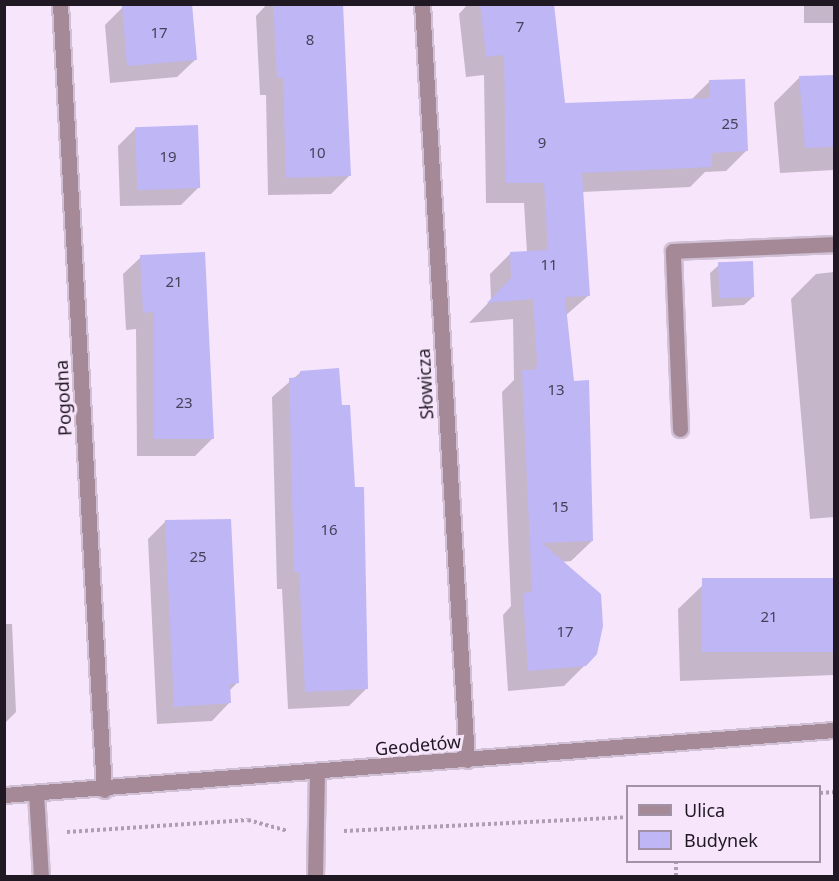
<!DOCTYPE html>
<html>
<head>
<meta charset="utf-8">
<style>
	body { margin:0 }
	#map { position:relative; width:839px; height:881px; overflow:hidden; background:#f7e5fc; font-family:"Noto Sans",sans-serif }
	div>[style] { position:absolute }
	[style*='--x'] { left:calc(var(--x)*1px); top:calc(var(--y)*1px); width:calc(var(--w)*1px); rotate:calc(var(--a)*1deg) }
	.shadow>* { inset:0; background:#0003; transform-origin:0 0 }
	.building>* { inset:0; background:#beb6f5; transform-origin:0 0 }
	.path>* { height:4px; margin-top:-2px; transform-origin:0; background:repeating-linear-gradient(90deg,#ad9fb1 0 3px,transparent 0 6px) }
	.roads { filter:drop-shadow(2px 0 #d0c0d5) drop-shadow(-2px 0 #d0c0d5) drop-shadow(0 2px #d0c0d5) drop-shadow(0 -2px #d0c0d5) }
	.service>* { height:15px; margin:-7.5px; padding:0 7.5px; transform-origin:7.5px; border-radius:7.5px; background:#a68997 }
	.minor>* { height:15px; margin:-7.5px; padding:0 7.5px; transform-origin:7.5px; border-radius:7.5px; background:#a68997 }
	span { translate:-50% -50%; white-space:nowrap; text-align:center; line-height:1.15; -webkit-text-stroke:6px #f7e5fc; paint-order:stroke }
	.number-label { font-size:15px; color:#484058 }
	.number-label span { -webkit-text-stroke-width:0 }
	.street-label { font-size:18px; color:#201823 }
	.frame { position:absolute; inset:0; border:6px solid #201823; pointer-events:none }
	.legend { position:absolute; left:626px; top:785px; width:195px; height:78px; box-sizing:border-box; background:#f7e5fc; border:2px solid #a193a5; margin:0; padding:8px 10px; list-style:none; font-size:18px; color:#201823 }
	.legend li { display:flex; align-items:center; gap:12px; height:30px }
	.legend b { width:30px; border:2px solid #a193a5 }
</style>
</head>
<body>
<div id="map">
	<div class="shadow">
		<div style="clip-path:polygon(267px 4px,341px 4px,349px 176px,331px 194px,268px 195px,266px 95px,260px 95px,256px 16px)"></div>
		<div style="clip-path:polygon(468px 4px,552px 4px,564px 104px,691px 100px,709px 82px,747px 150px,726px 171px,705px 172px,690px 187px,582px 192px,589px 295px,565px 316px,592px 541px,571px 561px,561px 562px,585px 665px,564px 686px,508px 691px,503px 615px,511px 606px,502px 392px,514px 380px,513px 319px,469px 323px,491px 300px,490px 274px,510px 254px,527px 253px,524px 203px,486px 203px,484px 75px,466px 77px,459px 14px)"></div>
		<div style="left:804px;top:4px;width:30px;height:19px"></div>
		<div style="clip-path:polygon(123px 7px,195px 60px,177px 77px,110px 83px,105px 25px)"></div>
		<div style="clip-path:polygon(834px 76px,834px 170px,780px 173px,774px 103px,799px 78px)"></div>
		<div style="clip-path:polygon(135px 129px,199px 187px,181px 205px,120px 206px,118px 146px)"></div>
		<div style="clip-path:polygon(141px 257px,213px 438px,195px 456px,137px 456px,136px 329px,126px 330px,123px 274px)"></div>
		<div style="clip-path:polygon(719px 265px,753px 297px,744px 305px,712px 307px,710px 273px)"></div>
		<div style="clip-path:polygon(834px 272px,834px 517px,810px 519px,791px 299px,816px 274px)"></div>
		<div style="clip-path:polygon(301px 372px,367px 688px,349px 706px,288px 709px,282px 589px,277px 589px,272px 397px)"></div>
		<div style="clip-path:polygon(166px 521px,237px 683px,229px 691px,229px 703px,212px 721px,157px 724px,148px 539px)"></div>
		<div style="clip-path:polygon(834px 580px,834px 675px,680px 681px,678px 609px,703px 585px)"></div>
		<div style="clip-path:polygon(4px 624px,12px 624px,16px 712px,4px 724px)"></div>
	</div>
	<div class="building">
		<div style="clip-path:polygon(139px 4px,192px 4px,197px 60px,127px 66px,122px 6px)"></div>
		<div style="clip-path:polygon(273px 4px,343px 4px,351px 176px,286px 178px,283px 78px,277px 78px)"></div>
		<div style="clip-path:polygon(480px 4px,554px 4px,565px 103px,710px 98px,709px 80px,745px 79px,748px 151px,712px 153px,712px 167px,582px 173px,590px 296px,565px 297px,574px 381px,589px 380px,593px 541px,542px 543px,601px 594px,603px 626px,597px 654px,586px 666px,528px 671px,523px 593px,532px 592px,522px 370px,535px 370px,537px 363px,533px 299px,487px 303px,511px 278px,510px 252px,548px 250px,544px 183px,506px 183px,504px 55px,486px 57px)"></div>
		<div style="clip-path:polygon(834px 75px,834px 147px,805px 148px,799px 76px)"></div>
		<div style="left:198px;top:125px;width:63px;height:63px;rotate:88deg"></div>
		<div style="clip-path:polygon(205px 252px,214px 439px,154px 439px,154px 312px,143px 313px,140px 255px)"></div>
		<div style="left:753px;top:261px;width:36px;height:35px;rotate:88deg"></div>
		<div style="clip-path:polygon(339px 368px,342px 405px,350px 405px,355px 487px,364px 487px,368px 689px,305px 692px,299px 572px,294px 572px,289px 378px,300px 377px,300px 371px)"></div>
		<div style="clip-path:polygon(231px 519px,239px 683px,230px 684px,231px 703px,174px 707px,165px 520px)"></div>
		<div style="left:834px;top:578px;width:74px;height:132px;rotate:90deg"></div>
	</div>
	<div class="path">
		<div style="--x:820;--y:793;--w:14;--a:-4"></div>
		<div style="--x:344;--y:831;--w:284;--a:-2.8"></div>
		<div style="--x:67;--y:832;--w:181;--a:-3.8"></div>
		<div style="--x:248;--y:820;--w:41;--a:15.4"></div>
		<div style="--x:676;--y:876;--w:14;--a:-90"></div>
	</div>
	<div class="roads">
		<div class="service">
			<div style="--x:680;--y:429;--w:178;--a:-92.3"></div>
			<div style="--x:673;--y:251;--w:161;--a:-2.5"></div>
		</div>
		<div class="minor">
			<div style="--x:60;--y:4;--w:787;--a:86.8"></div>
			<div style="--x:422;--y:4;--w:757;--a:86.59"></div>
			<div style="--x:36;--y:793;--w:83;--a:86.6"></div>
			<div style="--x:4;--y:795;--w:833;--a:-4.48"></div>
			<div style="--x:315;--y:876;--w:103;--a:-88.9"></div>
		</div>
	</div>
	<div class="number-label">
		<span style="left:520px;top:27px">7</span>
		<span style="left:159px;top:33px">17</span>
		<span style="left:310px;top:40px">8</span>
		<span style="left:730px;top:124px">25</span>
		<span style="left:542px;top:143px">9</span>
		<span style="left:317px;top:153px">10</span>
		<span style="left:168px;top:157px">19</span>
		<span style="left:549px;top:265px">11</span>
		<span style="left:174px;top:282px">21</span>
		<span style="left:556px;top:390px">13</span>
		<span style="left:184px;top:403px">23</span>
		<span style="left:560px;top:507px">15</span>
		<span style="left:329px;top:530px">16</span>
		<span style="left:198px;top:557px">25</span>
		<span style="left:769px;top:617px">21</span>
		<span style="left:565px;top:632px">17</span>
	</div>
	<div class="street-label">
		<span style="left:425px;top:384px;rotate:-93deg">Słowicza</span>
		<span style="left:63px;top:398px;rotate:-93deg">Pogodna</span>
		<span style="left:418px;top:745px;rotate:-5deg">Geodetów</span>
	</div>
	<div class="frame"></div>
	<ul class="legend">
	<li><b style="height:8px;background:#a68997"></b>Ulica</li>
	<li><b style="height:16px;background:#beb6f5"></b>Budynek</li>
	</ul>
</div>
</body>
</html>
